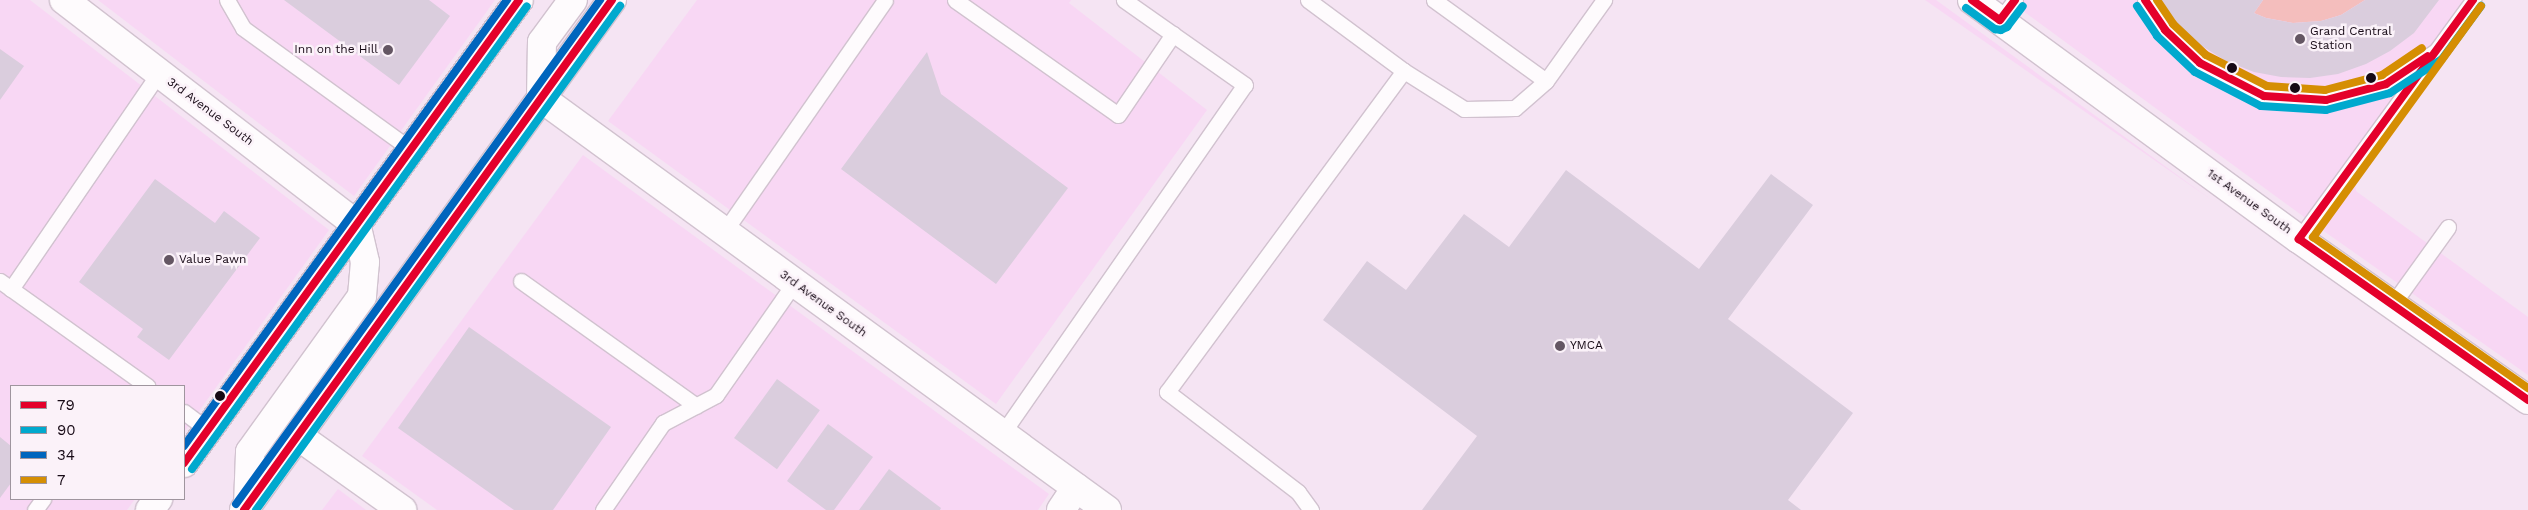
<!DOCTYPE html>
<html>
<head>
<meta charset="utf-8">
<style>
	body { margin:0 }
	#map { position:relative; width:2528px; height:510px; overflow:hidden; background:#f5e4f3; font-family:"Work Sans",sans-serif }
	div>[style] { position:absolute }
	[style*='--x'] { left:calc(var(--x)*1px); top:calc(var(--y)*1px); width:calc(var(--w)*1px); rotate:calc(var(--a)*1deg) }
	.built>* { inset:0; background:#f8d7f4 }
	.green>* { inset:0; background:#f4bebd }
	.building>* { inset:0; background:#dacddd; transform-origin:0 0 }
	.roads { filter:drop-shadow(1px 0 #d1c2cf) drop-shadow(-1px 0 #d1c2cf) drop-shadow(0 1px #d1c2cf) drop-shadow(0 -1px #d1c2cf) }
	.service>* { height:15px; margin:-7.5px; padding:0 7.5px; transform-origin:7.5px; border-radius:7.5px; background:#fefbfd }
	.minor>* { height:28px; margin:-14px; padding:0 14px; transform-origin:14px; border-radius:14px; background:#fefbfd }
	.primary>* { height:28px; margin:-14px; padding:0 14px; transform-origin:14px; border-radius:14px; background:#fefbfd }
	.trunk>* { height:28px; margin:-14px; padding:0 14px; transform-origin:14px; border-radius:14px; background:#fefbfd }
	.bus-1>* { height:8px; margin:-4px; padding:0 4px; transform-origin:4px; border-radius:4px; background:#e4002b }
	.bus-2>* { height:8px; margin:-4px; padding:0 4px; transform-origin:4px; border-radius:4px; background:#00a9ce }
	.bus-3>* { height:8px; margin:-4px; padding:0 4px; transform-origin:4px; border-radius:4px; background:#0065bd }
	.bus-4>* { height:8px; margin:-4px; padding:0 4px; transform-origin:4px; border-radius:4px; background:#d58e03 }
	.dots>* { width:14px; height:14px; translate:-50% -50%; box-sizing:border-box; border:2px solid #fbf2f9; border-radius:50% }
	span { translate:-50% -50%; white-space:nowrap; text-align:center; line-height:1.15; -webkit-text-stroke:5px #fbf2f9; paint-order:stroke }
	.poi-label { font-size:12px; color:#160915 }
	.left { translate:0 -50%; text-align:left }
	.right { translate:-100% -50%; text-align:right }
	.street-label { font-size:12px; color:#160915 }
	.legend { position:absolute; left:10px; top:385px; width:175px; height:115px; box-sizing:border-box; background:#fbf2f9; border:1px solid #9f959e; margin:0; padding:6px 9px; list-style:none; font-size:15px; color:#160915 }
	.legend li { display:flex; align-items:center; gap:10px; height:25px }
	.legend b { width:25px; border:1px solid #9f959e }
</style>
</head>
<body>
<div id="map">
	<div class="built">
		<div style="clip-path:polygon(0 0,30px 0,329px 230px,184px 432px,184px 386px,11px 386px,11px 499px,135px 499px,127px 510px,0 510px)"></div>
		<div style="clip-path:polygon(98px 0,495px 0,354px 196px)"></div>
		<div style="clip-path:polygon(697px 0,1071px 0,1069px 3px,1207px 110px,996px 404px,608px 121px)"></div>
		<div style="clip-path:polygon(1925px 0,1936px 0,2213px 201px)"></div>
		<div style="clip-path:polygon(2008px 0,2477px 0,2354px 167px,2356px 191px,2528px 317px,2528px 375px,2311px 222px)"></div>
		<div style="clip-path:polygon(583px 155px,1049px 494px,1038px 510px,437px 510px,362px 456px)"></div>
		<div style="clip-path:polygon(338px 489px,366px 510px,322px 510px)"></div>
	</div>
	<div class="green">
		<div style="clip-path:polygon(2263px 0,2365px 0,2341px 15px,2321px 21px,2293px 23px,2266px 18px,2254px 13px)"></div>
	</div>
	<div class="building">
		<div style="clip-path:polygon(284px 0,429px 0,450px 16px,399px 85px)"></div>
		<div style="clip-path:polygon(2159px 0,2263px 0,2254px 13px,2266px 18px,2293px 23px,2321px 21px,2341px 15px,2365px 0,2439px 0,2414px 33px,2390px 51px,2366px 64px,2338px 74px,2310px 78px,2281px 77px,2254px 72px,2226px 61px,2202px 46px,2181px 28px)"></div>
		<div style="clip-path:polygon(0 49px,24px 66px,0 100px)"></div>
		<div style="clip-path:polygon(927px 52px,941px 94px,1068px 188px,996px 284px,841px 169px)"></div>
		<div style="clip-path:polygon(1566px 170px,1699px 269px,1771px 174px,1813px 205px,1728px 319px,1853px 413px,1788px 500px,1801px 510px,1422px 510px,1477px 436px,1323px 320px,1367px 261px,1406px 290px,1464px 214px,1509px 247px)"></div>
		<div style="clip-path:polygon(155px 179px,215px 223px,224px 211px,260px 238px,169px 360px,137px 337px,143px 329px,79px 282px)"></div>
		<div style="clip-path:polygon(469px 327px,611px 427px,553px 510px,514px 510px,398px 428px)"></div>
		<div style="left:777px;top:379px;width:53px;height:73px;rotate:36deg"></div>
		<div style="clip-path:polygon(828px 424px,873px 457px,834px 510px,826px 510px,787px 481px)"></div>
		<div style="clip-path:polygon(0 437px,11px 446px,11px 483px,0 498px)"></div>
		<div style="clip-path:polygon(889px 469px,941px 508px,940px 510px,859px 510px)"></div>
	</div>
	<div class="roads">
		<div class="service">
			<div style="--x:227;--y:0;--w:32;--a:60"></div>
			<div style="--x:243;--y:28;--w:206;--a:35.9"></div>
			<div style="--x:955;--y:0;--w:199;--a:35.2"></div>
			<div style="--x:1118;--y:115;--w:98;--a:-55.8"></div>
			<div style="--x:1308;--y:0;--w:119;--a:36.5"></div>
			<div style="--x:1404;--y:71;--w:71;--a:32.3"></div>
			<div style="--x:1464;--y:109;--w:51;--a:-1.1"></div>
			<div style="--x:1515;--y:108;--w:41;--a:-41.1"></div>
			<div style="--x:1546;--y:81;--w:100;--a:-54.4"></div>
			<div style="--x:1434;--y:0;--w:138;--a:35.9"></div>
			<div style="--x:2145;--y:0;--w:36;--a:56"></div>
			<div style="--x:2165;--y:30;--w:48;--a:43.3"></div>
			<div style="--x:2200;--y:63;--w:72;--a:27.3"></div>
			<div style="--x:2264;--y:96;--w:62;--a:3.7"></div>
			<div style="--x:2326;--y:100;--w:62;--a:-14.9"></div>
			<div style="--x:2386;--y:84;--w:60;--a:-33.4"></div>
			<div style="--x:2000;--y:20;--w:25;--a:-53"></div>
			<div style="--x:724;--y:232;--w:282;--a:-55.2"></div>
			<div style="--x:2299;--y:239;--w:296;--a:-53.9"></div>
			<div style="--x:0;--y:281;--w:181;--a:35.5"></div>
			<div style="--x:521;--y:281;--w:215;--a:35.5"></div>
			<div style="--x:11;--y:289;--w:262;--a:-55.6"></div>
			<div style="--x:2392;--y:305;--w:96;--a:-54.3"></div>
			<div style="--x:184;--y:412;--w:30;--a:37"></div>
			<div style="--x:1002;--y:434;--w:425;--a:-55.2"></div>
			<div style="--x:1245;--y:85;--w:148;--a:-144.9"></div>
			<div style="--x:35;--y:510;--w:14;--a:-54"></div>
			<div style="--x:603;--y:510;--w:106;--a:-55.4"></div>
			<div style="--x:663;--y:423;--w:60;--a:-27.8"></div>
			<div style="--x:716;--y:395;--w:136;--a:-55.1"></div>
			<div style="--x:1311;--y:510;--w:22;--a:-126"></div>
			<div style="--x:1298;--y:492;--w:165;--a:-142.6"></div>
			<div style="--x:1167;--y:392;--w:399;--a:-53.6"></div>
		</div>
		<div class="minor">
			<div style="--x:64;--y:0;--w:368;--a:37.5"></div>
			<div style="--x:541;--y:98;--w:700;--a:36.05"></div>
			<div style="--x:298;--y:436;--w:128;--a:35.4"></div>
			<div style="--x:1061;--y:510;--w:27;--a:-56"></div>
		</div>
		<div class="primary">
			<div style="--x:1972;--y:0;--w:405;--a:36.2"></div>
			<div style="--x:2299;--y:239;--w:280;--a:35.1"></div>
		</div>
		<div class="trunk">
			<div style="--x:541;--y:98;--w:56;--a:-89"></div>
			<div style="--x:542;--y:42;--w:52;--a:-53.6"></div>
			<div style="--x:184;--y:463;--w:571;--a:-54.11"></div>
			<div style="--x:248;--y:505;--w:53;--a:-87.8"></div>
			<div style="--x:250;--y:452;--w:192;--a:-54.3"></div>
			<div style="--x:362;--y:296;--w:34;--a:-85"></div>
			<div style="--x:365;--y:262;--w:39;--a:-103"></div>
			<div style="--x:150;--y:510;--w:14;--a:-54"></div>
			<div style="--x:244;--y:510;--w:629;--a:-54.19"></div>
		</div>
	</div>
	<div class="bus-1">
		<div style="--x:1972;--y:0;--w:34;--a:36"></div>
		<div style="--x:2000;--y:20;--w:25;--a:-53"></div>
		<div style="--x:2145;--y:0;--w:36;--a:56"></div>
		<div style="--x:2165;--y:30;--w:48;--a:43.3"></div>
		<div style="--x:2200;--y:63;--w:72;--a:27.3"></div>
		<div style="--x:2264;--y:96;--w:62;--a:3.7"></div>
		<div style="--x:2326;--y:100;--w:62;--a:-14.9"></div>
		<div style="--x:2386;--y:84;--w:50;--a:-33.7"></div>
		<div style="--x:2473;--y:0;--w:296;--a:126.1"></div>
		<div style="--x:2299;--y:239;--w:280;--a:35.1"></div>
		<div style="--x:184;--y:463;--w:571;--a:-54.11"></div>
		<div style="--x:244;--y:510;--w:629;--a:-54.19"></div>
	</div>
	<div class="bus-2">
		<div style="--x:2137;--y:6;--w:36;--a:56"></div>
		<div style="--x:2157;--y:36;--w:52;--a:43.5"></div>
		<div style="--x:2195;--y:72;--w:74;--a:27.3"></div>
		<div style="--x:2261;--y:106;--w:65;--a:3.5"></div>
		<div style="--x:2326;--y:110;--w:66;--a:-14.9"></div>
		<div style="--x:2390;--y:93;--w:62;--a:-33.2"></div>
		<div style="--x:2442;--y:59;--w:66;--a:-53.7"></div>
		<div style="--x:1966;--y:8;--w:36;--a:36"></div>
		<div style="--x:1995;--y:29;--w:6;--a:9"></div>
		<div style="--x:2001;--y:30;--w:7;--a:-27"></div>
		<div style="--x:2007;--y:27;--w:26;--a:-53"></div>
		<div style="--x:192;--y:469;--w:571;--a:-54.11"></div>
		<div style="--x:256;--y:510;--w:622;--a:-54.16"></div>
	</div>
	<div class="bus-3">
		<div style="--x:184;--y:446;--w:551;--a:-54.09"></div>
		<div style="--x:236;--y:504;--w:622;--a:-54.16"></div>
	</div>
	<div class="bus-4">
		<div style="--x:2157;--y:0;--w:29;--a:56"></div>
		<div style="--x:2173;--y:24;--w:45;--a:43.2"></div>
		<div style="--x:2206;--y:55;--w:68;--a:26.9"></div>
		<div style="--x:2267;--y:86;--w:58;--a:3.9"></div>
		<div style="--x:2325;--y:90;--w:59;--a:-14.7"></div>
		<div style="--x:2382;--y:75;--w:48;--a:-34"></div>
		<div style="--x:2481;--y:6;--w:286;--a:126"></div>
		<div style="--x:2313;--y:237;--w:263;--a:35.1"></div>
	</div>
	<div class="dots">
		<div style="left:2300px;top:39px;background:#645663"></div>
		<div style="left:388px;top:50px;background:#645663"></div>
		<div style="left:2232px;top:68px;background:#160915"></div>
		<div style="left:2371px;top:78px;background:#160915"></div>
		<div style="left:2295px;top:88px;background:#160915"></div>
		<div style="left:169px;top:260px;background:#645663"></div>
		<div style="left:1560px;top:346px;background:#645663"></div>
		<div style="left:220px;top:396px;background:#160915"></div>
	</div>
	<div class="poi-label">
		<span class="left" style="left:2310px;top:39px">Grand Central<br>Station</span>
		<span class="right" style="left:378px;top:50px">Inn on the Hill</span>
		<span class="left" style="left:179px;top:260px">Value Pawn</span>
		<span class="left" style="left:1570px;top:346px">YMCA</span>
	</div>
	<div class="street-label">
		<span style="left:210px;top:112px;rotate:37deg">3rd Avenue South</span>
		<span style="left:2249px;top:202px;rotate:36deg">1st Avenue South</span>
		<span style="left:823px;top:304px;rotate:36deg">3rd Avenue South</span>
	</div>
	<ul class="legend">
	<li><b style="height:6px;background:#e4002b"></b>79</li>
	<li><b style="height:6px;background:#00a9ce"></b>90</li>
	<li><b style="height:6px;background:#0065bd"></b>34</li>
	<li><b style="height:6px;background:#d58e03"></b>7</li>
	</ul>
</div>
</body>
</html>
